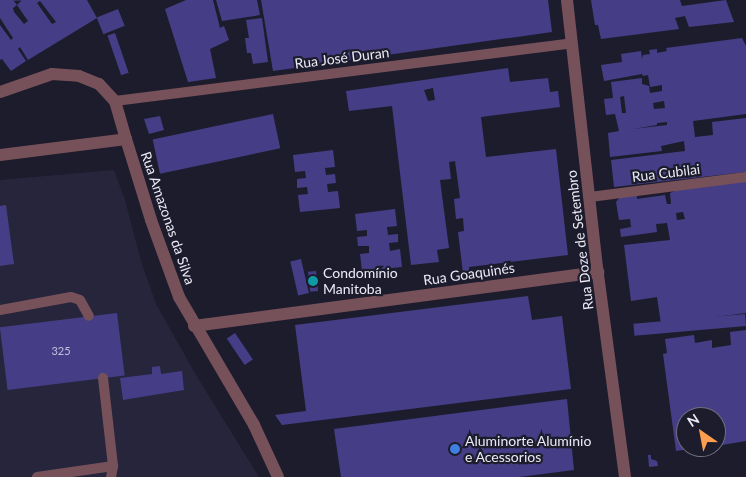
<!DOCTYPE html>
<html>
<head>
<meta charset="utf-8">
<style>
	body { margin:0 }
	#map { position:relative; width:746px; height:477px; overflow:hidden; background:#1d1c2d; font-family:Lato,sans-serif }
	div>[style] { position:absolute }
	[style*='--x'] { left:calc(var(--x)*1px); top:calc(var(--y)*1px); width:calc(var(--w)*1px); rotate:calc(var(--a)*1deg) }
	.built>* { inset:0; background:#26253b }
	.building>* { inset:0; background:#453e86; transform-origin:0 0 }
	.service>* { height:10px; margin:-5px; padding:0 5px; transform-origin:5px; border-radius:5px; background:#775159 }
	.minor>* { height:12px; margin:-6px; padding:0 6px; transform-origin:6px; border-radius:6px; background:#775159 }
	.tertiary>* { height:12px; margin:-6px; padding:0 6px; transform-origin:6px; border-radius:6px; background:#775159 }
	.dots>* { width:14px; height:14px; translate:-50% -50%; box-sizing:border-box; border:2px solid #1d1c2d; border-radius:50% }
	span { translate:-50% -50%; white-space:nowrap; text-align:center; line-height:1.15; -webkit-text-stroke:4.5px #1d1c2d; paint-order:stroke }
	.number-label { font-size:11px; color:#c2c0db }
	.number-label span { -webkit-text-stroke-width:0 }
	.street-label { font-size:14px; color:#ebebf7 }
	.poi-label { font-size:14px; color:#ebebf7 }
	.left { translate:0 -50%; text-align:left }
	.north { position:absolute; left:676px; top:407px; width:50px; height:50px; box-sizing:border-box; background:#1d1c2d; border:1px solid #6f6f7e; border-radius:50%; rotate:327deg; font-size:14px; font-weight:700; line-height:20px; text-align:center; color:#ebebf7 }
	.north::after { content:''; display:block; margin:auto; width:18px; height:22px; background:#fb9e50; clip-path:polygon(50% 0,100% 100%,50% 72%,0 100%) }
</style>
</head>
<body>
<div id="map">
	<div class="built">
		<div style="clip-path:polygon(114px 170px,125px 200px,141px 261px,156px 304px,196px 375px,259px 477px,0 477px,0 180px)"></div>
	</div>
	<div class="building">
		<div style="clip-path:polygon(evenodd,0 0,13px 0,17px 5px,13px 8px,14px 12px,24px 24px,28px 21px,17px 5px,22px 0,87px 0,97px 18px,28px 60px,20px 47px,18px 49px,26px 61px,11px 71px,2px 59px,0 60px,0 25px,11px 40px,13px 38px,0 18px,0 0,40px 1px,56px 22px,52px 24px,37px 3px,40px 1px)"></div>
		<div style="clip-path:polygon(186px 0,213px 0,220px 28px,224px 26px,229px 40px,210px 49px,216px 78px,188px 82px,165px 9px)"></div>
		<div style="clip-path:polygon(216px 0,257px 0,260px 15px,222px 21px)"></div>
		<div style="clip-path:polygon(261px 0,548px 0,552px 32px,273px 71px)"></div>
		<div style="clip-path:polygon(591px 0,680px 0,682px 6px,726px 0,734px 22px,689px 27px,685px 16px,675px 18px,679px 29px,601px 39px,598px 25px,595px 25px)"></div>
		<div style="left:118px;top:9px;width:18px;height:23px;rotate:68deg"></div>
		<div style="clip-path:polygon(262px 18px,268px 62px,253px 64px,251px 53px,247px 53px,245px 38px,249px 38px,246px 20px)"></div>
		<div style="left:115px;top:33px;width:42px;height:8px;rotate:71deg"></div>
		<div style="clip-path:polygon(evenodd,742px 38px,746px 46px,746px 114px,693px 121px,695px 137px,713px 135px,712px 122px,746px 118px,746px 172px,614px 187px,611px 160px,685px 151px,684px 141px,661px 146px,662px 151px,610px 157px,608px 133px,619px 131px,615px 114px,606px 115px,604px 99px,613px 98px,611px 82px,642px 78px,642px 84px,649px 86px,650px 93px,662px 91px,662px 85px,650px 87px,648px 75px,643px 76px,642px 74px,604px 81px,601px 65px,622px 62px,621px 54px,641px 51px,642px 59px,643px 55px,650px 54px,649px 50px,657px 49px,657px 53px,667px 51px,666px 48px,742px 38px,624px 96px,626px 113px,622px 113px,620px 97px,624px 96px,742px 38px,664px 101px,665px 108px,654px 109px,653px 103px,664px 101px,742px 38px,667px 122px,667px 125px,633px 129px,657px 125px,657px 123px,667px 122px)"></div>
		<div style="clip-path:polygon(evenodd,508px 68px,510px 82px,548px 78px,550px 92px,558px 91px,560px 107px,481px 117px,486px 157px,556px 149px,568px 255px,469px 267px,469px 272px,463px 273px,458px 232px,464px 231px,463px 218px,456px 219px,454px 199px,460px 198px,455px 161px,449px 162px,451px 179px,440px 180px,449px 248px,437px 250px,439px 262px,411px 265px,392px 106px,349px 111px,346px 91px,508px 68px,433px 88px,435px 100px,428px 101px,424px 90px,433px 88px)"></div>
		<div style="left:273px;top:114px;width:35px;height:123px;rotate:78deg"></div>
		<div style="clip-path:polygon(160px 116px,164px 130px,149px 134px,144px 119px)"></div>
		<div style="clip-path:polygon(333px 150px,335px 167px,325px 168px,326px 175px,335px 174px,336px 183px,327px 184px,328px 192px,338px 191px,340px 208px,300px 212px,298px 195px,308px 194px,307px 187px,297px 188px,297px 179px,306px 178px,305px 171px,295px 172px,293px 155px)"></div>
		<div style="clip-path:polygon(evenodd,746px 180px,746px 313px,661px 324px,657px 297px,631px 301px,624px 245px,670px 240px,667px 223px,656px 224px,657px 232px,621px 237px,620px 229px,631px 227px,630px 219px,619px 220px,616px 202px,620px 197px,637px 194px,637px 199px,665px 195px,667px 204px,671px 204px,670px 193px,679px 189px,746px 180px,683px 212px,685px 219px,677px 220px,676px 213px,683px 212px)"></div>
		<div style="clip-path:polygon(6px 205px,14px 264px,0 266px,0 206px)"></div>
		<div style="clip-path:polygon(395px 209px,397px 226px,387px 227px,388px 235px,398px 234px,398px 242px,389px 243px,390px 251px,400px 249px,402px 267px,362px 271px,360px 254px,369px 253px,369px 246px,358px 246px,357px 237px,367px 236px,367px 230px,357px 231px,355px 214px)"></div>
		<div style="left:301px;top:259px;width:35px;height:11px;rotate:77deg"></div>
		<div style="left:316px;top:271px;width:20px;height:8px;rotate:84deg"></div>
		<div style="clip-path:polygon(528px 296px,532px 320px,562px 316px,571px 389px,282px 425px,275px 415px,306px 411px,295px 325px)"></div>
		<div style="left:117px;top:313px;width:63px;height:118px;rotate:83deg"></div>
		<div style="left:745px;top:314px;width:12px;height:112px;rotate:85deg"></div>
		<div style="clip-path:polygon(746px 330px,746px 441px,716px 446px,716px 417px,686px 417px,686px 447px,697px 448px,676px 451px,663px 354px,667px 353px,665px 339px,694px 335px,695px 343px,712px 340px,712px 348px,731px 345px,730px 332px)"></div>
		<div style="left:235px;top:333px;width:32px;height:10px;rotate:56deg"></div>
		<div style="clip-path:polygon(160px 366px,161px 374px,182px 371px,184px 390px,123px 400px,120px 378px,152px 374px,152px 367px)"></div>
		<div style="clip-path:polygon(567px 399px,574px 470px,519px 477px,341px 477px,334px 429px)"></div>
		<div style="clip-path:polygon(648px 455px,651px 455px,651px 459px,657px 461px,658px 466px,649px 467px)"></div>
	</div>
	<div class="service">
		<div style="--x:115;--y:101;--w:461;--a:-7.2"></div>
		<div style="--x:590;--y:197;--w:157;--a:-7.3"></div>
		<div style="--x:0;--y:310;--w:72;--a:-10.4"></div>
		<div style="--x:71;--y:297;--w:9;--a:18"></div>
		<div style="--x:80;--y:300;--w:18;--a:61"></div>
		<div style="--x:103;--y:378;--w:89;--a:83.5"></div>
		<div style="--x:113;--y:466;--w:11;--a:100"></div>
		<div style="--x:37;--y:477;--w:77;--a:-8.2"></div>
	</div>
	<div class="minor">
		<div style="--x:0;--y:92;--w:55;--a:-19.1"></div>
		<div style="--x:52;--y:74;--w:27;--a:4"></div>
		<div style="--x:79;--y:76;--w:22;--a:22"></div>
		<div style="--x:99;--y:84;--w:23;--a:47"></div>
		<div style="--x:115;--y:101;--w:40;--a:74"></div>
	</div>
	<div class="tertiary">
		<div style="--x:567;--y:0;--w:269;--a:83.6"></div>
		<div style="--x:597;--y:267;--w:212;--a:82.4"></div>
		<div style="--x:0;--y:155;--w:127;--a:-7.2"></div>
		<div style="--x:126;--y:139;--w:85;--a:72.8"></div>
		<div style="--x:151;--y:220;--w:82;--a:70"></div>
		<div style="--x:179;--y:297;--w:148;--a:59.6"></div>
		<div style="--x:254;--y:425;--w:57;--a:65.2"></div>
		<div style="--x:194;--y:326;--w:408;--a:-7.6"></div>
	</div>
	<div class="dots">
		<div style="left:313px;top:281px;background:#0f9aa8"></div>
		<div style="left:455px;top:449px;background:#3f7fe0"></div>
	</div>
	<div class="number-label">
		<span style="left:61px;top:351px">325</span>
	</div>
	<div class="street-label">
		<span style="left:342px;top:58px;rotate:-7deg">Rua José Duran</span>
		<span style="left:666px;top:173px;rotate:-7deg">Rua Cubilai</span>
		<span style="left:168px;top:218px;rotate:71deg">Rua Amazonas da Silva</span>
		<span style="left:580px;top:240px;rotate:-97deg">Rua Doze de Setembro</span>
		<span style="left:469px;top:274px;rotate:-8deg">Rua Goaquinés</span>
	</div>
	<div class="poi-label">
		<span class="left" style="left:323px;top:281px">Condomínio<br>Manitoba</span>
		<span class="left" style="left:465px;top:449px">Aluminorte Alumínio<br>e Acessorios</span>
	</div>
	<div class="north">N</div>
</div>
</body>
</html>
